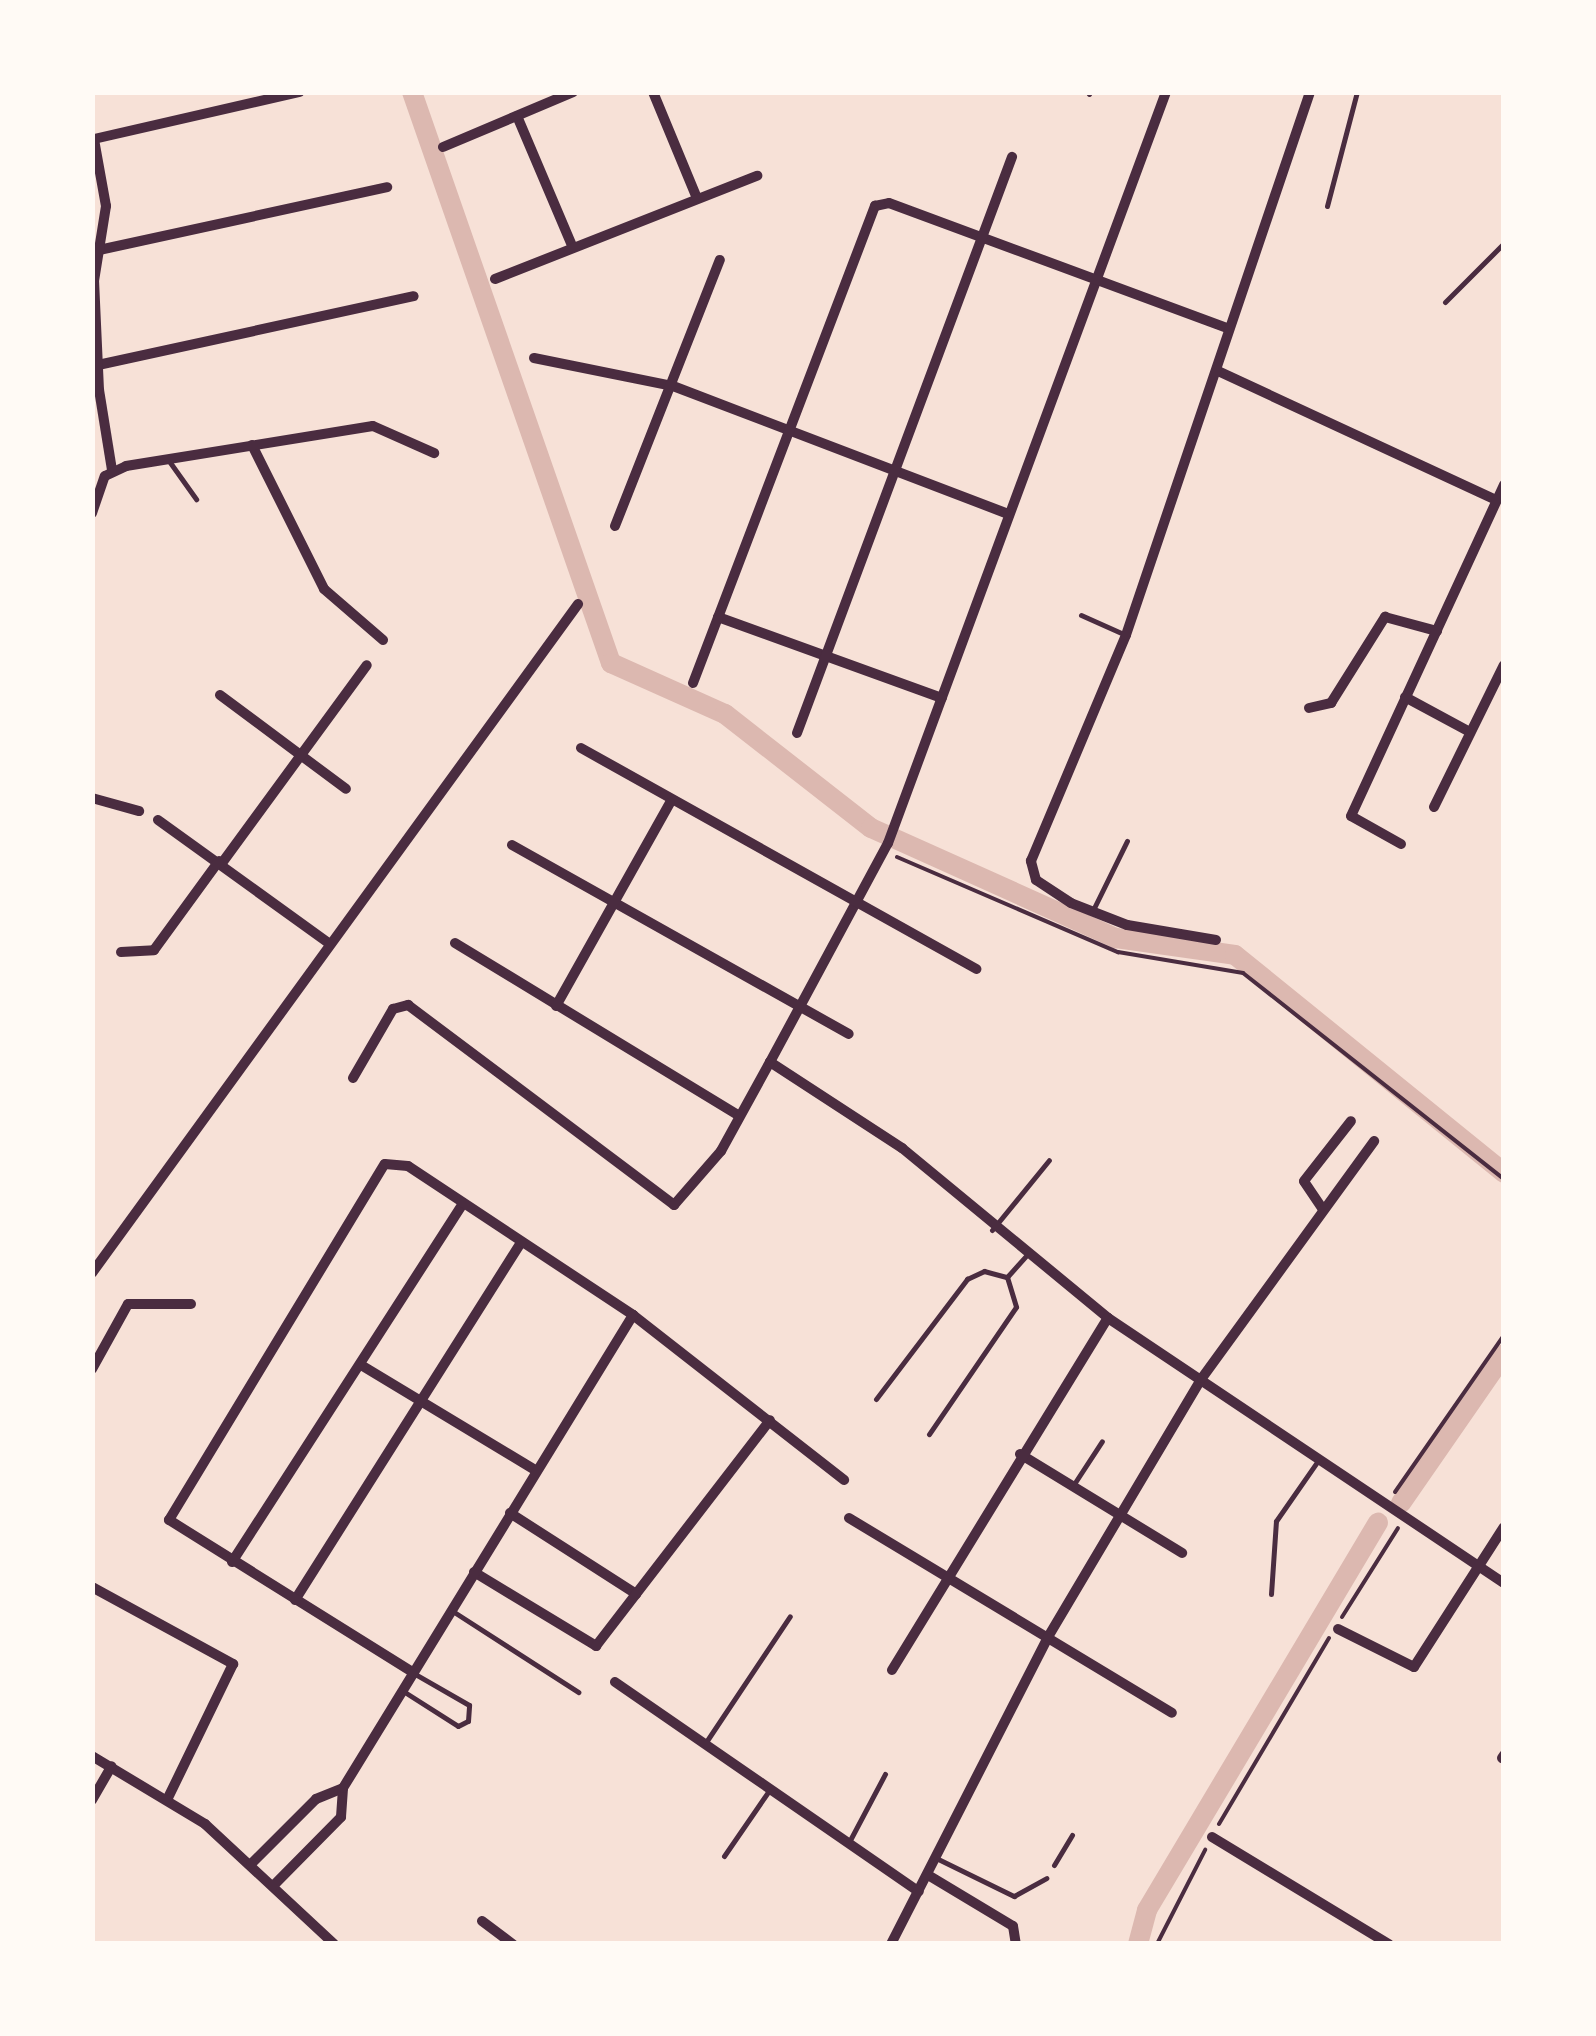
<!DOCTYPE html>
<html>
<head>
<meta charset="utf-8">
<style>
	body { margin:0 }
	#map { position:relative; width:1596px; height:2036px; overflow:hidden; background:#f7e1d7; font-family:Bitter,serif }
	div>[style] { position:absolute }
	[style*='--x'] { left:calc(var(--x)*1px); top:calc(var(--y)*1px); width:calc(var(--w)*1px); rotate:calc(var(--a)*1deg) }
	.canal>* { height:20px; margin:-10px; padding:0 10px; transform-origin:10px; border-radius:10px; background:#dcb8b0 }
	.path>* { height:4px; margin:-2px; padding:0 2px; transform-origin:2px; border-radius:2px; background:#4a2c40 }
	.service>* { height:5px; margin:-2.5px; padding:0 2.5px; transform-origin:2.5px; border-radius:2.5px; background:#4a2c40 }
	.minor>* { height:10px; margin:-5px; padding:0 5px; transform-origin:5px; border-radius:5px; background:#4a2c40 }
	span { translate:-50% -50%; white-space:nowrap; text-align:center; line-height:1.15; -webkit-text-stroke:10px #fffaf5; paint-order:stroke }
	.frame { position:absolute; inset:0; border:95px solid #fffaf5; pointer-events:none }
</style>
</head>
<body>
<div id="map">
	<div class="canal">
		<div style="--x:412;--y:92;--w:605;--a:70.79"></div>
		<div style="--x:611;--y:663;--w:125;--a:24.1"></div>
		<div style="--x:725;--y:714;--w:185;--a:38"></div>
		<div style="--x:871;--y:828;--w:269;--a:24.2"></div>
		<div style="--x:1116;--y:938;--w:120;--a:8.1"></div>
		<div style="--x:1235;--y:955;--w:346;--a:39"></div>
		<div style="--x:1401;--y:1503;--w:181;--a:-55.3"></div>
		<div style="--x:1138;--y:1944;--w:35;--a:-75"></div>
		<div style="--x:1147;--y:1910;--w:451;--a:-59.2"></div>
	</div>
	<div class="path">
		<div style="--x:897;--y:857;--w:241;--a:23.3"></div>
		<div style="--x:1118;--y:952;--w:127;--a:9.5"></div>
		<div style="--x:1243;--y:973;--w:333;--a:38.3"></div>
		<div style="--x:1395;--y:1492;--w:191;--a:-55.2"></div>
		<div style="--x:1342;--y:1617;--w:105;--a:-57.8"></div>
		<div style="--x:1219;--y:1824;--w:216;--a:-59.4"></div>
		<div style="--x:1157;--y:1944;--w:106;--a:-62.9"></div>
	</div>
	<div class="service">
		<div style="--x:1089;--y:94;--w:2;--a:-63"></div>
		<div style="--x:1327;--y:206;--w:118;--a:-75.3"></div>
		<div style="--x:1445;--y:302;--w:83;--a:-45"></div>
		<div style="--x:169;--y:461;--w:47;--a:54.6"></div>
		<div style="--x:1081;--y:615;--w:49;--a:24"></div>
		<div style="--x:1093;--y:910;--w:77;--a:-63.8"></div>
		<div style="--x:992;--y:1230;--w:90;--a:-50.8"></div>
		<div style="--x:1007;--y:1277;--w:28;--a:-48"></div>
		<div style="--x:876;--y:1399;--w:151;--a:-52.8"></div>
		<div style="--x:967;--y:1279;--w:19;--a:-25"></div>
		<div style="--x:984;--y:1271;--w:24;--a:15"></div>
		<div style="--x:1007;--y:1277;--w:31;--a:73"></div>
		<div style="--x:1016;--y:1307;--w:154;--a:124.4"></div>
		<div style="--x:1074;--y:1484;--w:51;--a:-56.9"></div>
		<div style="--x:1271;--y:1594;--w:73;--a:-86.1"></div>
		<div style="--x:1276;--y:1521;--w:72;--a:-55.2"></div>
		<div style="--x:454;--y:1612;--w:148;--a:32.8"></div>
		<div style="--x:403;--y:1691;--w:65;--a:32.5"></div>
		<div style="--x:458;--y:1726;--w:11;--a:-27"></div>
		<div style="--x:468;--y:1721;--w:16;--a:-86"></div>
		<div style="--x:469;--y:1705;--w:62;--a:-150.1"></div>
		<div style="--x:706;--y:1742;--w:151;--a:-56.3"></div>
		<div style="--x:849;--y:1842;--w:77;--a:-62.1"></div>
		<div style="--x:724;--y:1856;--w:81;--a:-55.5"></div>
		<div style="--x:936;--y:1858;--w:87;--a:26"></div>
		<div style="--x:1014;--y:1896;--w:37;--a:-29"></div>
		<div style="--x:1054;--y:1865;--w:35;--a:-59"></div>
	</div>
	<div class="minor">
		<div style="--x:653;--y:92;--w:115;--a:67.5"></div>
		<div style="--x:1166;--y:92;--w:801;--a:110.31"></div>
		<div style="--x:888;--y:843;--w:249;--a:118.3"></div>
		<div style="--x:770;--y:1062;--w:158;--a:33.1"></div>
		<div style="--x:902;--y:1148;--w:267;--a:39.5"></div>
		<div style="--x:1108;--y:1318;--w:476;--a:33.8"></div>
		<div style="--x:517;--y:116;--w:143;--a:67"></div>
		<div style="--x:443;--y:147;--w:141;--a:-22.9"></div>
		<div style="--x:99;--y:250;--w:295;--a:-12.3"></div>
		<div style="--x:495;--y:279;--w:282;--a:-21.5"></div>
		<div style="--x:534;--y:358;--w:142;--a:11.4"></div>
		<div style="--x:673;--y:386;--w:356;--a:20.9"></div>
		<div style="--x:98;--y:365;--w:323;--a:-12.3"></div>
		<div style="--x:1218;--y:371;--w:306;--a:24.9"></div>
		<div style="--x:252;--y:445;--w:161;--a:63.4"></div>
		<div style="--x:324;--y:589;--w:78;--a:40.8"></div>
		<div style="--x:112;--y:470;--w:81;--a:-99.2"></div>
		<div style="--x:99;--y:390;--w:109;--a:-92.6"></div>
		<div style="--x:94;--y:281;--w:76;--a:-80.9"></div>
		<div style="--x:106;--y:206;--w:68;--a:-100.2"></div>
		<div style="--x:94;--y:139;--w:211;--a:-12.9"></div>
		<div style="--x:92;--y:513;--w:39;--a:-71"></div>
		<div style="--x:105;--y:476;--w:23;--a:-25"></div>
		<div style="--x:126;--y:466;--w:250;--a:-9.2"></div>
		<div style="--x:373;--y:426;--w:67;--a:23.9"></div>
		<div style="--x:615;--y:526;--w:286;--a:-68.5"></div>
		<div style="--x:718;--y:617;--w:238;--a:19.9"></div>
		<div style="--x:693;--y:683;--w:511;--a:-69.12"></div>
		<div style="--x:875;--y:206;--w:14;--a:-12"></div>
		<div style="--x:889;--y:203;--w:360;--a:20.3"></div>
		<div style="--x:220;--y:695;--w:157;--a:36.7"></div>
		<div style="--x:1405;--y:697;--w:74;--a:28.3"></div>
		<div style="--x:1309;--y:708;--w:23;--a:-13"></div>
		<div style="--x:1331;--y:703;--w:102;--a:-57.9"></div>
		<div style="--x:1385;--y:617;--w:54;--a:15.1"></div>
		<div style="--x:797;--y:733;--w:615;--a:-69.53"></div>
		<div style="--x:581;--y:748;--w:453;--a:29.2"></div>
		<div style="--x:92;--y:798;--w:49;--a:15.5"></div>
		<div style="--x:1434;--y:807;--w:158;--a:-63.8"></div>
		<div style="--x:158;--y:820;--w:212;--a:35.8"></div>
		<div style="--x:1401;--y:844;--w:57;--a:-150.8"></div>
		<div style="--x:1351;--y:816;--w:365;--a:-65.2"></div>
		<div style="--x:512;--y:845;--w:386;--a:29.3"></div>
		<div style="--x:222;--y:863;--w:245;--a:-53.8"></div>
		<div style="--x:1216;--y:940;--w:90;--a:-170.4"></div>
		<div style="--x:1127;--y:925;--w:60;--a:-158.6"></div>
		<div style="--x:1071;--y:903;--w:42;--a:-146.7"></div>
		<div style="--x:1036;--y:880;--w:20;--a:-105"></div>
		<div style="--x:1031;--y:861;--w:245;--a:-67.2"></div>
		<div style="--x:1126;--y:635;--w:573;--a:-71.28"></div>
		<div style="--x:455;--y:943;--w:333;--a:31.3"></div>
		<div style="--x:121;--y:952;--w:33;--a:-3"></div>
		<div style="--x:154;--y:950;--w:110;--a:-53.9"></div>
		<div style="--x:556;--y:1006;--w:233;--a:-60.7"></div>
		<div style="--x:353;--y:1078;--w:80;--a:-59.9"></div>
		<div style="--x:393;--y:1009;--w:16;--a:-15"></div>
		<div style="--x:408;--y:1005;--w:333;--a:36.9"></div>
		<div style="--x:674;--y:1205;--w:72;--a:-49"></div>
		<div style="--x:721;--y:1151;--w:102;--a:-61.2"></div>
		<div style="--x:1322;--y:1208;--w:32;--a:-124"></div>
		<div style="--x:1304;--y:1181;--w:76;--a:-51.9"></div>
		<div style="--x:92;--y:1273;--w:827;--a:-54"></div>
		<div style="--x:361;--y:1365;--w:205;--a:31.1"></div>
		<div style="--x:92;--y:1369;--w:74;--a:-61"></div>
		<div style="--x:128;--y:1304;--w:63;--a:0"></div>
		<div style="--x:1020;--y:1454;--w:190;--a:31.4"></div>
		<div style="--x:510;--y:1513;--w:150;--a:32.7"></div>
		<div style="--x:849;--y:1518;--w:377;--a:31.1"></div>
		<div style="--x:232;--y:1562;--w:427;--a:-57.2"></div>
		<div style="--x:474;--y:1572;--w:143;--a:31.2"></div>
		<div style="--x:596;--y:1646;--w:285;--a:-52.4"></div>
		<div style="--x:92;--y:1587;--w:161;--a:28.6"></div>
		<div style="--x:233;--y:1664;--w:149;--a:115.9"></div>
		<div style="--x:295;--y:1600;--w:423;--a:-57.7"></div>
		<div style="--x:1338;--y:1629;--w:85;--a:26.6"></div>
		<div style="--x:1414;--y:1667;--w:166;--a:-57.3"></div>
		<div style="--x:892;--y:1670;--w:413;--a:-58.5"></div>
		<div style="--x:414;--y:1673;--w:289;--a:-148"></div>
		<div style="--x:169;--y:1520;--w:416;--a:-58.8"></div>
		<div style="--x:385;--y:1164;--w:23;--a:5"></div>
		<div style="--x:408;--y:1166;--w:270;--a:33.5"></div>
		<div style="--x:633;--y:1315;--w:268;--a:38"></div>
		<div style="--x:615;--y:1682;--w:369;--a:34.6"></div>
		<div style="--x:92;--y:1756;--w:132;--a:31"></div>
		<div style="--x:205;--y:1824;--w:176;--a:42.9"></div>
		<div style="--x:1502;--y:1758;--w:4;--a:-56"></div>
		<div style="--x:92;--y:1800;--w:39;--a:-60"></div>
		<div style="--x:1212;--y:1837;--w:207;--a:31.2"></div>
		<div style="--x:251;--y:1864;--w:92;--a:-45"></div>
		<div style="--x:316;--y:1799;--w:29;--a:-22"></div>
		<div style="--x:928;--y:1875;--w:99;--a:31"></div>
		<div style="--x:1013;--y:1926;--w:18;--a:81"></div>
		<div style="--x:273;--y:1886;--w:97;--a:-45.4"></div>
		<div style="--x:341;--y:1817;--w:29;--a:-86"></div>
		<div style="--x:343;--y:1788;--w:555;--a:-58.49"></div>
		<div style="--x:482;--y:1921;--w:39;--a:37"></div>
		<div style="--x:891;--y:1944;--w:345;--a:-62.9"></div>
		<div style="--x:1048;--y:1637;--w:301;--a:-59.3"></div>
		<div style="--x:1202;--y:1378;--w:293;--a:-54"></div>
	</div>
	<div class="frame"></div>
</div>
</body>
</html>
